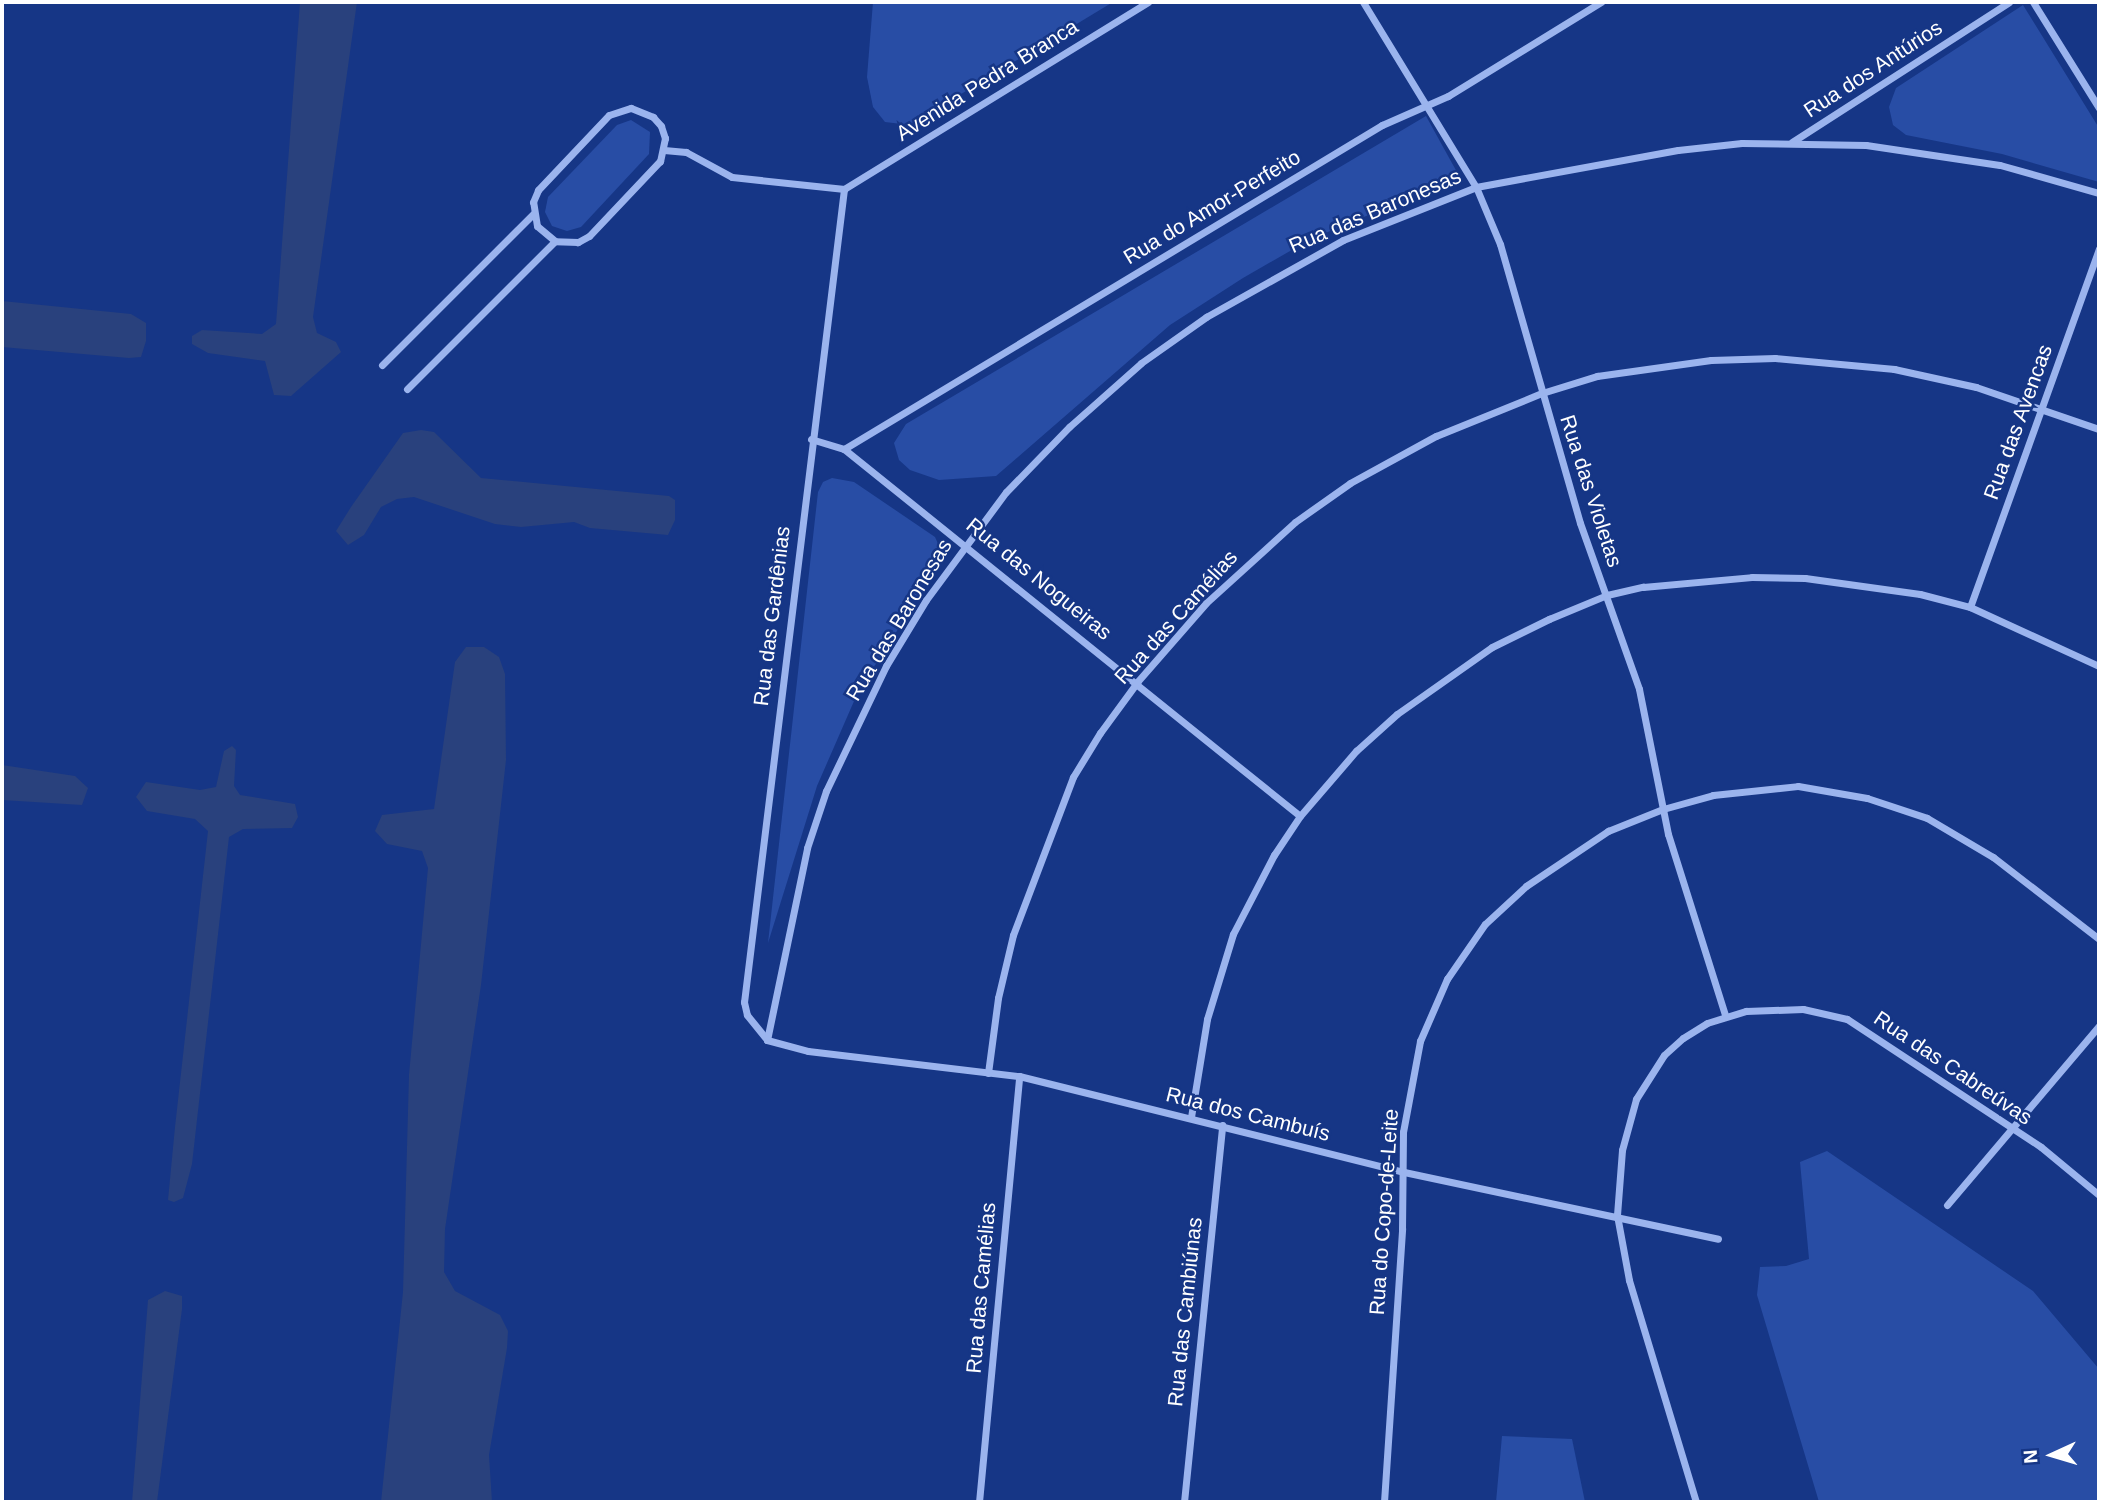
<!DOCTYPE html>
<html>
<head>
<meta charset="utf-8">
<style>
	body { margin:0 }
	#map { position:relative; width:2101px; height:1504px; overflow:hidden; background:#163686; font-family:Arial,sans-serif }
	div>[style] { position:absolute }
	[style*='--x'] { left:calc(var(--x)*1px); top:calc(var(--y)*1px); width:calc(var(--w)*1px); rotate:calc(var(--a)*1deg) }
	.green>* { inset:0; background:#284da5 }
	.water>* { inset:0; background:#29417d }
	.minor>* { height:7px; margin:-3.5px; padding:0 3.5px; transform-origin:3.5px; border-radius:3.5px; background:#9bb4ee }
	span { translate:-50% -50%; white-space:nowrap; text-align:center; line-height:1.15; -webkit-text-stroke:5px #163686; paint-order:stroke }
	.street-label { font-size:21px; color:#fff }
	.frame { position:absolute; inset:0; border:4px solid #fff; pointer-events:none }
	.north { position:absolute; left:2017px; top:1420px; width:70px; height:70px; -webkit-text-stroke:5px #163686; paint-order:stroke; rotate:266deg; font-size:19px; font-weight:700; line-height:28px; text-align:center; color:#fff }
	.north::after { content:''; display:block; margin:auto; width:24px; height:32px; background:#fff; clip-path:polygon(50% 0,100% 100%,50% 72%,0 100%) }
</style>
</head>
<body>
<div id="map">
	<div class="green">
		<div style="clip-path:polygon(873px 2px,1113px 2px,910px 125px,885px 122px,873px 107px,867px 77px)"></div>
		<div style="clip-path:polygon(2023px 5px,2099px 128px,2099px 182px,2002px 154px,1906px 135px,1893px 125px,1889px 107px,1896px 88px)"></div>
		<div style="clip-path:polygon(1426px 116px,1458px 174px,1455px 179px,1311px 239px,1243px 278px,1170px 325px,996px 476px,939px 480px,910px 470px,899px 460px,894px 443px,906px 424px)"></div>
		<div style="clip-path:polygon(631px 120px,650px 132px,649px 154px,581px 227px,567px 231px,552px 226px,545px 212px,548px 197px,617px 125px)"></div>
		<div style="clip-path:polygon(832px 478px,854px 482px,935px 537px,944px 557px,858px 692px,817px 786px,768px 943px,818px 492px,823px 482px)"></div>
		<div style="clip-path:polygon(1827px 1151px,2033px 1291px,2099px 1369px,2099px 1502px,1819px 1502px,1757px 1295px,1760px 1267px,1786px 1266px,1809px 1259px,1800px 1162px)"></div>
		<div style="clip-path:polygon(1502px 1436px,1572px 1439px,1585px 1502px,1496px 1502px)"></div>
	</div>
	<div class="water">
		<div style="clip-path:polygon(300px 2px,357px 2px,313px 317px,317px 333px,336px 342px,341px 352px,291px 396px,274px 395px,265px 361px,208px 353px,192px 344px,192px 336px,202px 330px,262px 334px,276px 324px)"></div>
		<div style="clip-path:polygon(2px 301px,131px 314px,146px 323px,146px 341px,141px 357px,129px 358px,2px 347px)"></div>
		<div style="clip-path:polygon(421px 430px,434px 432px,481px 478px,669px 496px,675px 500px,675px 520px,668px 535px,590px 528px,574px 522px,521px 527px,495px 524px,414px 497px,397px 499px,381px 507px,364px 535px,348px 545px,336px 531px,351px 507px,403px 433px)"></div>
		<div style="clip-path:polygon(466px 647px,484px 647px,499px 657px,505px 674px,506px 760px,481px 985px,445px 1229px,444px 1272px,455px 1291px,500px 1315px,508px 1331px,507px 1348px,489px 1455px,492px 1502px,381px 1502px,403px 1292px,409px 1075px,428px 868px,422px 851px,387px 844px,375px 831px,382px 815px,434px 809px,455px 662px)"></div>
		<div style="clip-path:polygon(232px 746px,236px 750px,234px 786px,240px 795px,295px 804px,298px 817px,292px 828px,243px 829px,229px 837px,192px 1164px,183px 1198px,174px 1202px,168px 1200px,175px 1127px,208px 831px,195px 819px,147px 811px,136px 797px,146px 782px,200px 790px,216px 787px,224px 751px)"></div>
		<div style="clip-path:polygon(2px 765px,75px 776px,88px 788px,82px 805px,2px 800px)"></div>
		<div style="clip-path:polygon(165px 1291px,182px 1296px,182px 1309px,157px 1502px,132px 1502px,148px 1300px)"></div>
	</div>
	<div class="minor">
		<div style="--x:1363;--y:2;--w:217;--a:58.6"></div>
		<div style="--x:1476;--y:187;--w:62;--a:67.2"></div>
		<div style="--x:1500;--y:244;--w:290;--a:74"></div>
		<div style="--x:1580;--y:523;--w:176;--a:70.4"></div>
		<div style="--x:1639;--y:689;--w:148;--a:78.7"></div>
		<div style="--x:1668;--y:834;--w:190;--a:72.5"></div>
		<div style="--x:2033;--y:2;--w:125;--a:58.1"></div>
		<div style="--x:631;--y:108;--w:24;--a:22"></div>
		<div style="--x:653;--y:117;--w:12;--a:48"></div>
		<div style="--x:661;--y:126;--w:13;--a:72"></div>
		<div style="--x:665;--y:138;--w:24;--a:102"></div>
		<div style="--x:660;--y:161;--w:103;--a:133.4"></div>
		<div style="--x:589;--y:236;--w:13;--a:151"></div>
		<div style="--x:578;--y:242;--w:23;--a:-178"></div>
		<div style="--x:555;--y:241;--w:23;--a:-140"></div>
		<div style="--x:537;--y:226;--w:24;--a:-99"></div>
		<div style="--x:533;--y:202;--w:13;--a:-67"></div>
		<div style="--x:538;--y:190;--w:103;--a:-46.6"></div>
		<div style="--x:609;--y:115;--w:23;--a:-18"></div>
		<div style="--x:1792;--y:142;--w:258;--a:-32.8"></div>
		<div style="--x:664;--y:150;--w:22;--a:5"></div>
		<div style="--x:686;--y:152;--w:52;--a:28.5"></div>
		<div style="--x:732;--y:177;--w:113;--a:6.1"></div>
		<div style="--x:844;--y:189;--w:819;--a:97.01"></div>
		<div style="--x:744;--y:1002;--w:13;--a:77"></div>
		<div style="--x:747;--y:1015;--w:32;--a:51"></div>
		<div style="--x:767;--y:1040;--w:42;--a:15"></div>
		<div style="--x:808;--y:1051;--w:212;--a:6.8"></div>
		<div style="--x:1019;--y:1076;--w:397;--a:14"></div>
		<div style="--x:1404;--y:1172;--w:321;--a:12"></div>
		<div style="--x:844;--y:189;--w:357;--a:-31.6"></div>
		<div style="--x:382;--y:365;--w:214;--a:-45"></div>
		<div style="--x:407;--y:389;--w:209;--a:-45"></div>
		<div style="--x:811;--y:439;--w:34;--a:17"></div>
		<div style="--x:844;--y:449;--w:585;--a:38.83"></div>
		<div style="--x:844;--y:449;--w:628;--a:-31.06"></div>
		<div style="--x:1382;--y:125;--w:72;--a:-23.7"></div>
		<div style="--x:1448;--y:96;--w:180;--a:-31.6"></div>
		<div style="--x:1970;--y:607;--w:381;--a:-70.2"></div>
		<div style="--x:767;--y:1040;--w:196;--a:-78.2"></div>
		<div style="--x:807;--y:848;--w:60;--a:-71.6"></div>
		<div style="--x:826;--y:791;--w:139;--a:-64.4"></div>
		<div style="--x:886;--y:666;--w:77;--a:-58.8"></div>
		<div style="--x:926;--y:600;--w:134;--a:-53.5"></div>
		<div style="--x:1006;--y:492;--w:91;--a:-45.9"></div>
		<div style="--x:1069;--y:427;--w:96;--a:-41.6"></div>
		<div style="--x:1141;--y:363;--w:80;--a:-35.3"></div>
		<div style="--x:1206;--y:317;--w:157;--a:-29.3"></div>
		<div style="--x:1343;--y:240;--w:143;--a:-21.7"></div>
		<div style="--x:1476;--y:187;--w:205;--a:-10.4"></div>
		<div style="--x:1678;--y:150;--w:64;--a:-6.2"></div>
		<div style="--x:1742;--y:143;--w:124;--a:0.9"></div>
		<div style="--x:1866;--y:145;--w:135;--a:8.5"></div>
		<div style="--x:2000;--y:165;--w:103;--a:15.8"></div>
		<div style="--x:988;--y:1073;--w:76;--a:-82.4"></div>
		<div style="--x:998;--y:998;--w:65;--a:-76.6"></div>
		<div style="--x:1013;--y:935;--w:169;--a:-69.2"></div>
		<div style="--x:1073;--y:777;--w:52;--a:-58.5"></div>
		<div style="--x:1100;--y:733;--w:64;--a:-53.8"></div>
		<div style="--x:1138;--y:681;--w:103;--a:-48.9"></div>
		<div style="--x:1206;--y:603;--w:120;--a:-42.3"></div>
		<div style="--x:1295;--y:522;--w:67;--a:-35.3"></div>
		<div style="--x:1350;--y:483;--w:98;--a:-28.7"></div>
		<div style="--x:1436;--y:436;--w:114;--a:-22.1"></div>
		<div style="--x:1542;--y:393;--w:58;--a:-17.2"></div>
		<div style="--x:1597;--y:376;--w:115;--a:-8"></div>
		<div style="--x:1711;--y:360;--w:64;--a:-1.8"></div>
		<div style="--x:1775;--y:358;--w:120;--a:5.3"></div>
		<div style="--x:1894;--y:369;--w:84;--a:12.4"></div>
		<div style="--x:1976;--y:387;--w:130;--a:18.9"></div>
		<div style="--x:1191;--y:1117;--w:99;--a:-80.7"></div>
		<div style="--x:1207;--y:1019;--w:89;--a:-73"></div>
		<div style="--x:1233;--y:934;--w:89;--a:-62.6"></div>
		<div style="--x:1274;--y:855;--w:47;--a:-56.3"></div>
		<div style="--x:1300;--y:816;--w:86;--a:-49.3"></div>
		<div style="--x:1356;--y:751;--w:55;--a:-42.1"></div>
		<div style="--x:1397;--y:714;--w:116;--a:-35.2"></div>
		<div style="--x:1492;--y:647;--w:64;--a:-26.2"></div>
		<div style="--x:1549;--y:619;--w:63;--a:-22.5"></div>
		<div style="--x:1607;--y:595;--w:37;--a:-13"></div>
		<div style="--x:1643;--y:587;--w:109;--a:-5.2"></div>
		<div style="--x:1752;--y:577;--w:53;--a:1.1"></div>
		<div style="--x:1805;--y:578;--w:116;--a:7.9"></div>
		<div style="--x:1920;--y:594;--w:52;--a:14.6"></div>
		<div style="--x:1970;--y:607;--w:142;--a:24.6"></div>
		<div style="--x:1947;--y:1205;--w:235;--a:-49.7"></div>
		<div style="--x:979;--y:1502;--w:428;--a:-84.6"></div>
		<div style="--x:1184;--y:1502;--w:379;--a:-84.2"></div>
		<div style="--x:1384;--y:1502;--w:274;--a:-86.2"></div>
		<div style="--x:1402;--y:1229;--w:97;--a:-89.4"></div>
		<div style="--x:1403;--y:1132;--w:93;--a:-79.4"></div>
		<div style="--x:1420;--y:1041;--w:68;--a:-66.5"></div>
		<div style="--x:1447;--y:979;--w:67;--a:-55.4"></div>
		<div style="--x:1485;--y:924;--w:56;--a:-42.8"></div>
		<div style="--x:1526;--y:886;--w:99;--a:-33.9"></div>
		<div style="--x:1608;--y:831;--w:59;--a:-21.8"></div>
		<div style="--x:1663;--y:809;--w:52;--a:-15.6"></div>
		<div style="--x:1713;--y:795;--w:85;--a:-6"></div>
		<div style="--x:1798;--y:786;--w:70;--a:9.9"></div>
		<div style="--x:1867;--y:798;--w:63;--a:18.4"></div>
		<div style="--x:1927;--y:818;--w:77;--a:30.6"></div>
		<div style="--x:1993;--y:857;--w:134;--a:37.7"></div>
		<div style="--x:1696;--y:1502;--w:232;--a:-106.8"></div>
		<div style="--x:1629;--y:1280;--w:66;--a:-100.5"></div>
		<div style="--x:1617;--y:1215;--w:65;--a:-85.6"></div>
		<div style="--x:1622;--y:1150;--w:53;--a:-74.6"></div>
		<div style="--x:1636;--y:1099;--w:52;--a:-57.5"></div>
		<div style="--x:1664;--y:1055;--w:25;--a:-42"></div>
		<div style="--x:1683;--y:1038;--w:28;--a:-32"></div>
		<div style="--x:1707;--y:1023;--w:41;--a:-17.1"></div>
		<div style="--x:1746;--y:1011;--w:57;--a:-2"></div>
		<div style="--x:1803;--y:1009;--w:45;--a:12.8"></div>
		<div style="--x:1847;--y:1019;--w:232;--a:33.4"></div>
		<div style="--x:2041;--y:1147;--w:75;--a:39.6"></div>
	</div>
	<div class="street-label">
		<span style="left:1873px;top:69px;rotate:-33deg">Rua dos Antúrios</span>
		<span style="left:987px;top:80px;rotate:-32deg">Avenida Pedra Branca</span>
		<span style="left:1212px;top:207px;rotate:-31deg">Rua do Amor-Perfeito</span>
		<span style="left:1375px;top:211px;rotate:-23deg">Rua das Baronesas</span>
		<span style="left:2018px;top:422px;rotate:-70deg">Rua das Avencas</span>
		<span style="left:1591px;top:491px;rotate:72deg">Rua das Violetas</span>
		<span style="left:1039px;top:579px;rotate:39deg">Rua das Nogueiras</span>
		<span style="left:772px;top:616px;rotate:-83deg">Rua das Gardênias</span>
		<span style="left:1176px;top:617px;rotate:-48deg">Rua das Camélias</span>
		<span style="left:899px;top:620px;rotate:-59deg">Rua das Baronesas</span>
		<span style="left:1953px;top:1068px;rotate:34deg">Rua das Cabreúvas</span>
		<span style="left:1248px;top:1114px;rotate:14deg">Rua dos Cambuís</span>
		<span style="left:1384px;top:1212px;rotate:-86deg">Rua do Copo-de-Leite</span>
		<span style="left:981px;top:1288px;rotate:-85deg">Rua das Camélias</span>
		<span style="left:1185px;top:1312px;rotate:-84deg">Rua das Cambiúnas</span>
	</div>
	<div class="frame"></div>
	<div class="north">N</div>
</div>
</body>
</html>
